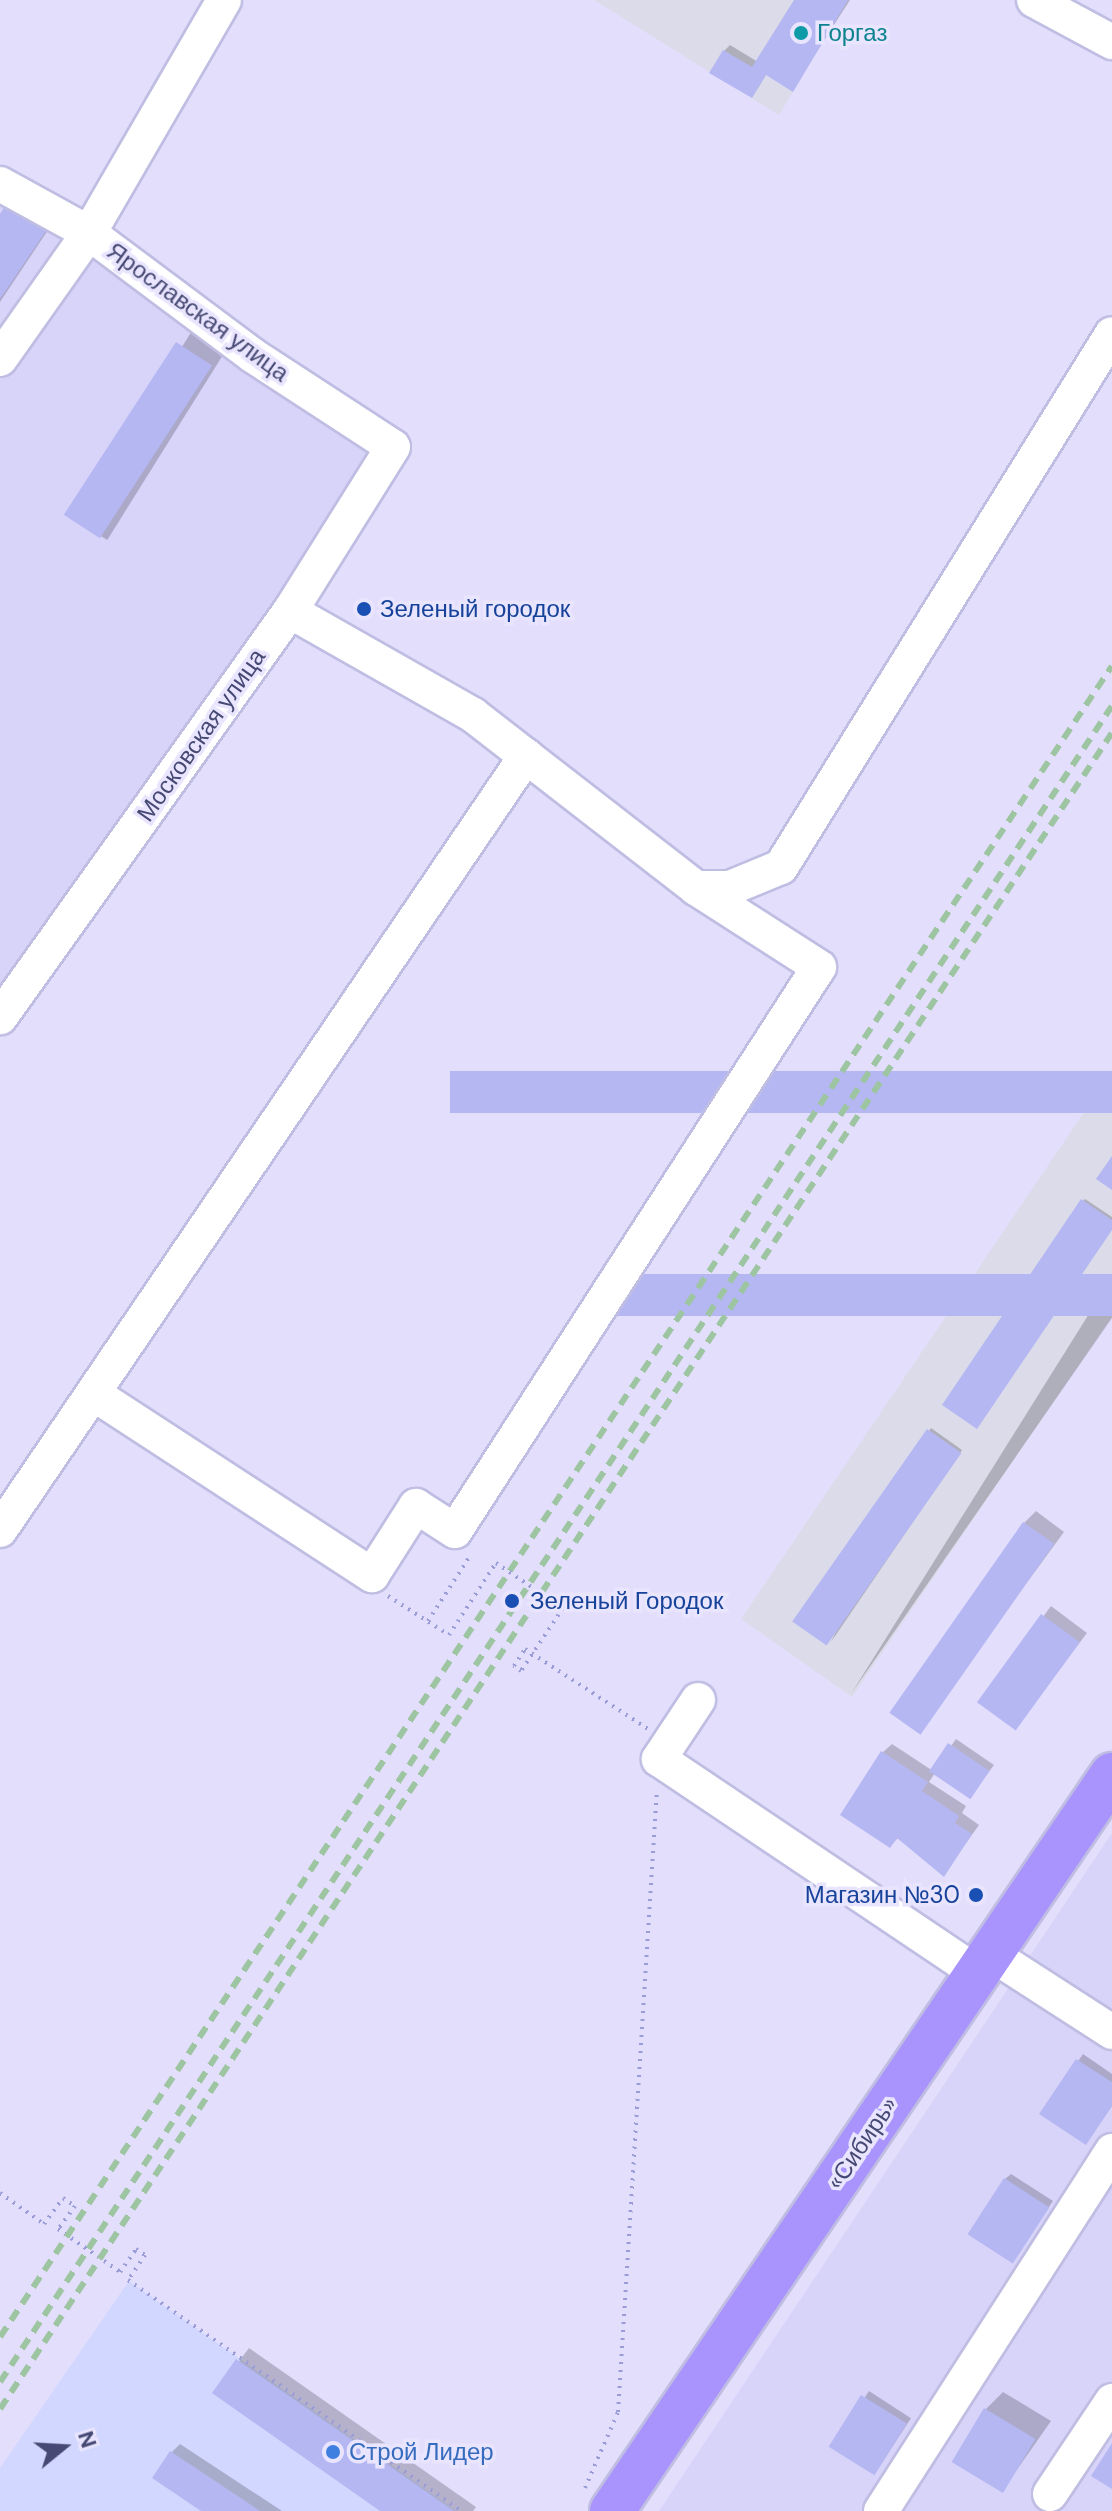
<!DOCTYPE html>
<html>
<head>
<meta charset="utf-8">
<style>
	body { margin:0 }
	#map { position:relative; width:1112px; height:2511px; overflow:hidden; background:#e4defd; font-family:"DM Sans",sans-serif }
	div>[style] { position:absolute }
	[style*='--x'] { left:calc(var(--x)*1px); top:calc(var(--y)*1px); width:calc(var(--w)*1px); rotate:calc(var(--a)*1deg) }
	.residential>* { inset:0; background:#d8d3f9 }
	.commercial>* { inset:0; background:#d1d7fe }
	.industrial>* { inset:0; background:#dbdbea }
	.shadow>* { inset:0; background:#0003; transform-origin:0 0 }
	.building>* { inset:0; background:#b5b7f3; transform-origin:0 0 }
	.path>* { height:4px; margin-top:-2px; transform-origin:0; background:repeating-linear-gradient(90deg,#999cd7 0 2px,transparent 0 8px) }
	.roads { filter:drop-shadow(2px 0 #bfbde2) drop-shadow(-2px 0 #bfbde2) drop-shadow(0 2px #bfbde2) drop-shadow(0 -2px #bfbde2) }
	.minor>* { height:34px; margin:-17px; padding:0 17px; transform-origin:17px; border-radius:17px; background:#fff }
	.major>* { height:44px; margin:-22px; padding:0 22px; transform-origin:22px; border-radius:22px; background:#a994fe }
	.rail>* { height:6px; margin-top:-3px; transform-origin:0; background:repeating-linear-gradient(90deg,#9ec5a2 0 12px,transparent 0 20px) }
	.path-bridge>* { height:4px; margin-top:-2px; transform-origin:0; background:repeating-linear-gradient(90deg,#999cd7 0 2px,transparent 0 8px) }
	.dots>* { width:22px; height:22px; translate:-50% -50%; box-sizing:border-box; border:4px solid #e9e5ff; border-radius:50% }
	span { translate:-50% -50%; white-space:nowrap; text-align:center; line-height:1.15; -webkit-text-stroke:7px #e9e5ff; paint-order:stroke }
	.culture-label { font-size:24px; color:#0d838f }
	.left { translate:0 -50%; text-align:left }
	.street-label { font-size:24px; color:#464973 }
	.transit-label { font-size:24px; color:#164399 }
	.right { translate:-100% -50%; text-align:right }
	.shop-label { font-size:24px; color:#366cbe }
	.north { position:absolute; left:24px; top:2407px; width:80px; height:80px; -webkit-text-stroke:6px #e9e5ff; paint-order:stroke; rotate:72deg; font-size:22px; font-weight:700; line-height:32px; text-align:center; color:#464973 }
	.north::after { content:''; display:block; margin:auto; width:28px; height:36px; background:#464973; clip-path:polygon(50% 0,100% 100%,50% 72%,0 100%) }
</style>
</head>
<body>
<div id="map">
	<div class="residential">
		<div style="clip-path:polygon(0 184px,393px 447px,0 1017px)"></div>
		<div style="clip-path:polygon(1112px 1833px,1112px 2511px,659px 2511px)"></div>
	</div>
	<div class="commercial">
		<div style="clip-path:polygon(129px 2281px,456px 2511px,0 2511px,0 2468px)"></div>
	</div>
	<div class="industrial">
		<div style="clip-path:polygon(594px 0,848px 0,779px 115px)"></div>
		<div style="clip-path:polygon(1112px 1071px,1112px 1316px,852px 1697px,741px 1619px)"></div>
	</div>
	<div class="shadow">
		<div style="clip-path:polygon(796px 0,850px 0,793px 89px,767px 73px,757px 90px,724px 51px,730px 45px,758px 62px)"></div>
		<div style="clip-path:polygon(60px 212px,0 302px,0 218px)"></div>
		<div style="left:195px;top:326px;width:39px;height:228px;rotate:32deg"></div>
		<div style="clip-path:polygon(1085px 1199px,1112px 1217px,1112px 1228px,1083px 1201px)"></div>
		<div style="clip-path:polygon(1112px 1277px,1112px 1318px,851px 1694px)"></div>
		<div style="clip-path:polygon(931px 1428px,962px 1450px,831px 1642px,929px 1431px)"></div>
		<div style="clip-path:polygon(1036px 1511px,1064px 1532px,918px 1731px,1024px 1523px)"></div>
		<div style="left:1051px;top:1606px;width:45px;height:119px;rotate:37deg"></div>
		<div style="clip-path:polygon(956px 1739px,994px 1765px,971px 1796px,935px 1773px,929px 1782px,966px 1806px,962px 1813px,979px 1825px,944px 1874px,899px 1837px,890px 1846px,883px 1752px,892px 1744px,933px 1771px)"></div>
		<div style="clip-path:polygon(1083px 2054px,1112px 2074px,1112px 2106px,1086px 2143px,1042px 2114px)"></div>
		<div style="clip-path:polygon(1011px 2174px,1053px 2201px,1012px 2260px,1005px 2179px)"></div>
		<div style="clip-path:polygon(249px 2348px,476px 2507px,473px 2511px,384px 2511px,215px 2393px)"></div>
		<div style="left:869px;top:2391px;width:50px;height:66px;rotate:33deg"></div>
		<div style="clip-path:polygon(1003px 2392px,1051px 2421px,1002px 2491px,986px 2409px)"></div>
		<div style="clip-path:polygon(180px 2444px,282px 2511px,205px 2511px,171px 2453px)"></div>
	</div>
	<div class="building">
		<div style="clip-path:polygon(794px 0,848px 0,793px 92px,766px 75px,752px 98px,709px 73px,723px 50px,752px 67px)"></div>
		<div style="clip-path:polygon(10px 198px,50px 225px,0 299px,0 214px)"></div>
		<div style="left:176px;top:342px;width:43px;height:206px;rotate:33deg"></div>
		<div style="left:1112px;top:1071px;width:42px;height:662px;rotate:90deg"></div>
		<div style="clip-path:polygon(1112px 1156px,1112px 1190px,1096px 1179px)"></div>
		<div style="clip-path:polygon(1081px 1199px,1112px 1220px,1112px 1230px,977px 1429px,942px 1405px)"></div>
		<div style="left:1112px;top:1274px;width:42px;height:496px;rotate:90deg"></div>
		<div style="left:927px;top:1429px;width:42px;height:235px;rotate:35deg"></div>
		<div style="left:1023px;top:1522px;width:38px;height:233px;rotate:35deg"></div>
		<div style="left:1041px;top:1614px;width:48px;height:109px;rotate:36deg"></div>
		<div style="left:948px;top:1743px;width:50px;height:34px;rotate:34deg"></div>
		<div style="clip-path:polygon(881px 1751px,928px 1782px,922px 1791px,959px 1816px,955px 1823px,972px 1834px,944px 1877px,897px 1838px,890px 1848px,840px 1815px)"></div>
		<div style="clip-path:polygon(1076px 2059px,1112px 2082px,1112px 2106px,1086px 2145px,1039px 2114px)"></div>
		<div style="left:1004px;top:2178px;width:54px;height:67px;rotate:33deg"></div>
		<div style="clip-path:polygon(236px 2359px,454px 2511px,380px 2511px,212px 2393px)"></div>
		<div style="left:861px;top:2395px;width:54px;height:61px;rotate:32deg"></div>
		<div style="left:984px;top:2408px;width:60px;height:63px;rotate:31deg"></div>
		<div style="clip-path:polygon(1112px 2443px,1112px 2489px,1091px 2476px)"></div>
		<div style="clip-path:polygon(170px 2451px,260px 2511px,201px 2511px,152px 2478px)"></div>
	</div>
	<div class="path">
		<div style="--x:388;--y:1596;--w:72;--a:32.6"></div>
		<div style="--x:449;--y:1635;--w:86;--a:-56.9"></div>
		<div style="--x:428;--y:1621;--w:77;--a:-57.1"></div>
		<div style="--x:521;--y:1671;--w:9;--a:-144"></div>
		<div style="--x:514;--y:1666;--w:20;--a:-57"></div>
		<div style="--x:525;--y:1649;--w:147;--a:33"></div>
		<div style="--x:0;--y:2193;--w:54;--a:35.2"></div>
		<div style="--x:44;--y:2224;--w:32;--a:-54"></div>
		<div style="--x:63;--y:2198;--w:14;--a:34"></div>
		<div style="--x:75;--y:2206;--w:29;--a:126"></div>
		<div style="--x:58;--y:2229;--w:75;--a:34.7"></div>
		<div style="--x:120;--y:2272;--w:28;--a:-55"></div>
		<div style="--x:136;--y:2249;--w:11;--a:34"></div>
		<div style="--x:145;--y:2255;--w:30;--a:124"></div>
		<div style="--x:128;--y:2280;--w:406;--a:34.7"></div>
		<div style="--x:585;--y:2488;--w:83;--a:-66.5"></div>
		<div style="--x:618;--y:2412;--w:624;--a:-86.42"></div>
	</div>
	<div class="roads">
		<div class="minor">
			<div style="--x:1034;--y:0;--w:89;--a:28.3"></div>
			<div style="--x:0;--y:184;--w:102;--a:28.8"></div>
			<div style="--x:89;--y:233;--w:204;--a:36.8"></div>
			<div style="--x:252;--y:355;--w:168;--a:33.1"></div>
			<div style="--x:393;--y:447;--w:194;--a:122.1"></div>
			<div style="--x:290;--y:611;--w:499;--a:125.5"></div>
			<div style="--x:0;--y:359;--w:154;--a:-54.8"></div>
			<div style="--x:89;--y:233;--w:269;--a:-59.9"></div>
			<div style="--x:696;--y:888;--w:34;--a:0"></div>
			<div style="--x:730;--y:888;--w:55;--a:-22.4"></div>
			<div style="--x:781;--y:867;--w:627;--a:-58.16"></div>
			<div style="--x:94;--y:1394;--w:332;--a:33.1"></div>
			<div style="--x:372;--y:1575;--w:82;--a:-57.5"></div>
			<div style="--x:416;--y:1506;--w:46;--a:32.7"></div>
			<div style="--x:455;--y:1531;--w:671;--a:-57.16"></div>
			<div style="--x:819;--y:967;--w:146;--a:-147.3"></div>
			<div style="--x:696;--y:888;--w:282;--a:-142.2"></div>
			<div style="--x:473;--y:715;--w:210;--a:-150.4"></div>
			<div style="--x:0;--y:1530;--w:936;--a:-55.8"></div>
			<div style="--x:698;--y:1700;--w:71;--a:123.5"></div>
			<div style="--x:659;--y:1759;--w:384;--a:33.9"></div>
			<div style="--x:991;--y:1954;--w:144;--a:32.8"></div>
			<div style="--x:1050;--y:2494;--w:112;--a:-56.3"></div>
			<div style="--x:881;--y:2511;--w:428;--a:-57.3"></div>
		</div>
		<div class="major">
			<div style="--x:612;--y:2511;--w:890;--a:-55.81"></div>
		</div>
	</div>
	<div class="rail">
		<div style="--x:0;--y:2337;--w:2007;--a:-56.36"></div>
		<div style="--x:0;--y:2382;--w:2011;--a:-56.44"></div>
		<div style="--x:0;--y:2409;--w:2011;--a:-56.44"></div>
	</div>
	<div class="path-bridge">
		<div style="--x:496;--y:1563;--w:81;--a:33.9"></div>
		<div style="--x:563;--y:1608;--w:76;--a:123.7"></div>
	</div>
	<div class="dots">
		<div style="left:801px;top:33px;background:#0f9aa8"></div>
		<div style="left:364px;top:609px;background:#1a4fb4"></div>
		<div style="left:512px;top:1601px;background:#1a4fb4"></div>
		<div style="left:976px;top:1895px;background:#1a4fb4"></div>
		<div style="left:333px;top:2452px;background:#3f7fe0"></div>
	</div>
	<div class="culture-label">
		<span class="left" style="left:817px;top:33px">Горгаз</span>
	</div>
	<div class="street-label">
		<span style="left:198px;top:312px;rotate:36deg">Ярославская улица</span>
		<span style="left:201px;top:735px;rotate:-55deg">Московская улица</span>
		<span style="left:862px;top:2143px;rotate:-56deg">«Сибирь»</span>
	</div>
	<div class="transit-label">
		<span class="left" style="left:380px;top:609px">Зеленый городок</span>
		<span class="left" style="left:530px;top:1601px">Зеленый Городок</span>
		<span class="right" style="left:960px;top:1895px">Магазин №30</span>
	</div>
	<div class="shop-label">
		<span class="left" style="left:349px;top:2452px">Строй Лидер</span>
	</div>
	<div class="north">N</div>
</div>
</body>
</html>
